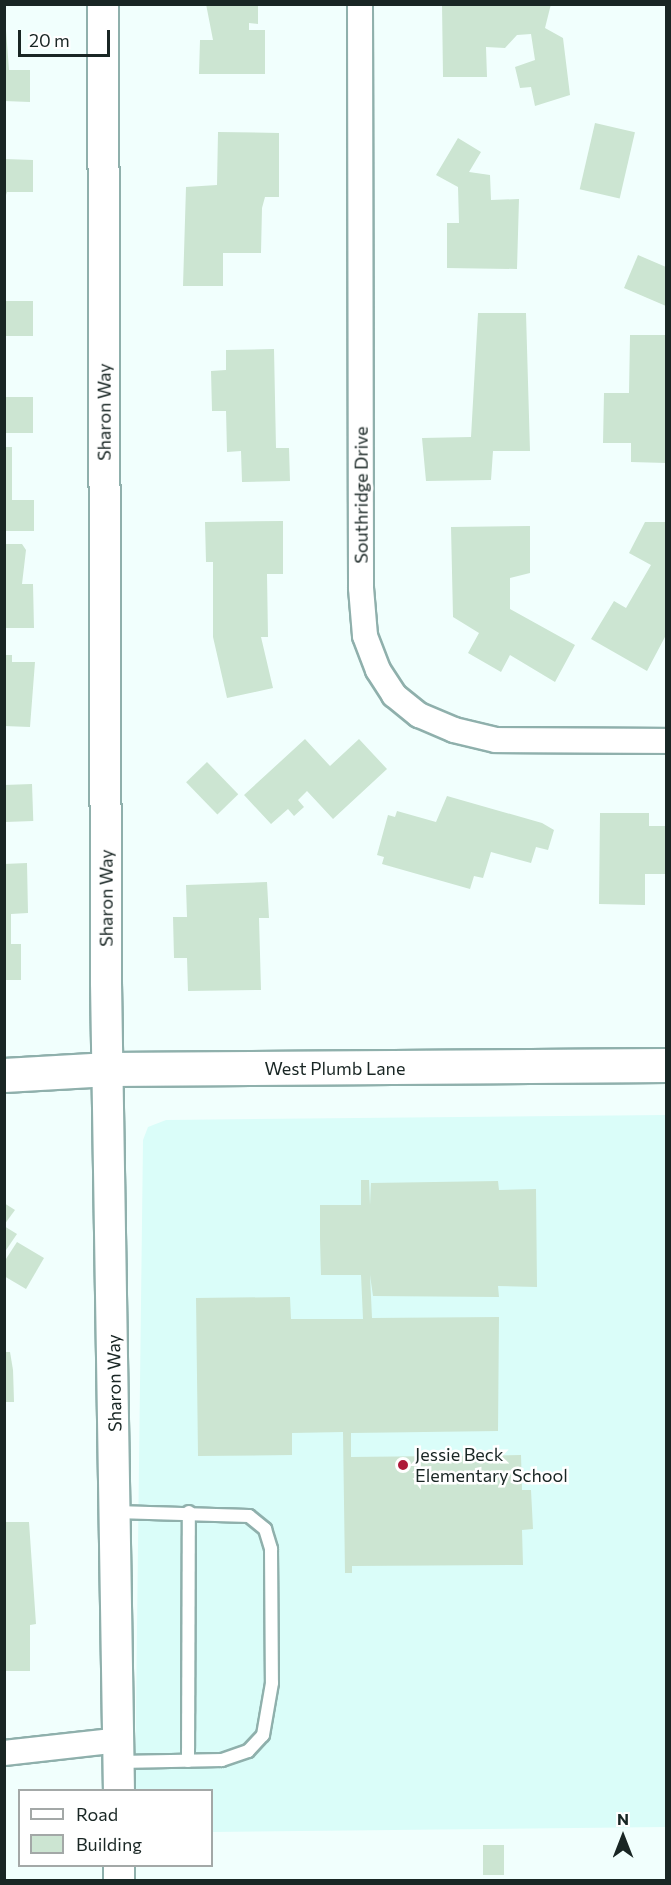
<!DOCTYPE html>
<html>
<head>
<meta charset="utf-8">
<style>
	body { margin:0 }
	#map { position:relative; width:671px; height:1885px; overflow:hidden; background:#f1fffd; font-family:Commissioner,sans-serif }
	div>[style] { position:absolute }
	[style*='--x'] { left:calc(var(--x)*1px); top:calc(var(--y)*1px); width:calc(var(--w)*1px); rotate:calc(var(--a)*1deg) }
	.built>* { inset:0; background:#dafdf9 }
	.building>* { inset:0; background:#cce5d2; transform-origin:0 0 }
	.roads { filter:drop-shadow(2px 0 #8fb0ac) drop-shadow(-2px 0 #8fb0ac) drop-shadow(0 2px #8fb0ac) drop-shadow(0 -2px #8fb0ac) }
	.service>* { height:12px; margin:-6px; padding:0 6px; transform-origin:6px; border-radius:6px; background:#fff }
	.minor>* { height:24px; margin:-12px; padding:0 12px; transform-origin:12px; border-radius:12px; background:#fff }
	.tertiary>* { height:30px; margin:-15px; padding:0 15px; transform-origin:15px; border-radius:15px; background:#fff }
	.secondary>* { height:33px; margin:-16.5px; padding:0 16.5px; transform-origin:16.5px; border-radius:16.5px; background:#fff }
	.dots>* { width:16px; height:16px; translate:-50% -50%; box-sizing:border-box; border:3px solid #fff; border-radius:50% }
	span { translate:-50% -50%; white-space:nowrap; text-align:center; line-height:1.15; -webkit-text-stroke:5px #fff; paint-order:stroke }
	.street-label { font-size:18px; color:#192624 }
	.poi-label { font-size:18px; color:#192624 }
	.left { translate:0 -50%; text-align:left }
	.frame { position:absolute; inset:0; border:6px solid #192624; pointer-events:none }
	.legend { position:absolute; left:18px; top:1789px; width:195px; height:78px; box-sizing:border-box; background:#fff; border:2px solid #a3a8a7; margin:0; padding:8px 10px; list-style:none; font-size:18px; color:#192624 }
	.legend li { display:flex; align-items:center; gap:12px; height:30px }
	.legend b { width:30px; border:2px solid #a3a8a7 }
	.north { position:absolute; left:593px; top:1807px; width:60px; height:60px; -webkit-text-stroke:4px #fff; paint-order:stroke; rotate:0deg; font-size:16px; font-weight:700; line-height:24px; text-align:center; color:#192624 }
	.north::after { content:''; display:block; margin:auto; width:21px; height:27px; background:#192624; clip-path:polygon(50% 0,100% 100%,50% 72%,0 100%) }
	.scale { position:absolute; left:18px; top:30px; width:92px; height:27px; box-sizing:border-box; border:3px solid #192624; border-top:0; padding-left:8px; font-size:18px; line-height:21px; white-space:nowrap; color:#192624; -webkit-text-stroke:4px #fff; paint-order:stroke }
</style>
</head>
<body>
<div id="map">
	<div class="built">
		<div style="clip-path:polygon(666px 1115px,666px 1827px,212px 1832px,212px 1790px,135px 1790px,143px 1140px,148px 1127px,166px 1120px)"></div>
	</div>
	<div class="building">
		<div style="clip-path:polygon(4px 4px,9px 70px,30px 70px,30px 102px,4px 101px)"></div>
		<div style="clip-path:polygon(206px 4px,258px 4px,258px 24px,249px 23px,249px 30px,265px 30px,265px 74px,199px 74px,200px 40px,213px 40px)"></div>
		<div style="clip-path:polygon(442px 4px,551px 4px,545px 28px,563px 38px,570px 95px,535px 106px,531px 87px,520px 88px,515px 67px,535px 60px,531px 34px,517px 35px,505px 48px,486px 47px,487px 77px,443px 77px)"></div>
		<div style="left:595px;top:123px;width:41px;height:68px;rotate:13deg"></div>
		<div style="clip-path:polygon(218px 132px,279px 133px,279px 197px,265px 197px,262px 208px,261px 253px,223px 253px,223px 286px,183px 286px,186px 187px,217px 185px)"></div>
		<div style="clip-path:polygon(458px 138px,481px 152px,469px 172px,490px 175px,491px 200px,519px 199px,517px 269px,447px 268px,447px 223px,459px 223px,458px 187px,436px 175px)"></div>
		<div style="clip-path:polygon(5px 159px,33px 160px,33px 192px,7px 192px,5px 198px)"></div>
		<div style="clip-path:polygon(638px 255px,666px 267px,666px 306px,624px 288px)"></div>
		<div style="left:4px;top:301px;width:29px;height:35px"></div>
		<div style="clip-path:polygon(478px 313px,526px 313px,530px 451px,493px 451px,491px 480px,426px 481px,422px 438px,471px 437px)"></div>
		<div style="clip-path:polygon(630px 335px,666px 335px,666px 463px,631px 462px,631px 443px,603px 443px,604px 393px,629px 393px)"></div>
		<div style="clip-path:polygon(274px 349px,276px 448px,289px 448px,290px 481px,242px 482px,241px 451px,227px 452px,226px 411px,212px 411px,211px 371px,226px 370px,226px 350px)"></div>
		<div style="left:4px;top:397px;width:29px;height:36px"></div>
		<div style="clip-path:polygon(4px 447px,12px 447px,12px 500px,34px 500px,34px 531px,4px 531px)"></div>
		<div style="clip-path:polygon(283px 521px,283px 574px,267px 574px,268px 637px,261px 637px,273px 688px,227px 698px,213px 637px,213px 562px,206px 562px,205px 522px)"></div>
		<div style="clip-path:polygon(645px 522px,666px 522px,666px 635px,647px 671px,591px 639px,614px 601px,626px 608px,651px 565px,629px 553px)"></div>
		<div style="clip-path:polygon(530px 526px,530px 573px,510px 578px,510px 609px,575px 645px,555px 682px,510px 655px,501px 672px,468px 653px,479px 633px,453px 617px,451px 527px)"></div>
		<div style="clip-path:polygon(5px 544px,22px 544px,26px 550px,22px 584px,33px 584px,34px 628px,5px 628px)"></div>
		<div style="clip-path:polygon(4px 655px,12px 655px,12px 662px,35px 662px,30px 727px,4px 726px)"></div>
		<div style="clip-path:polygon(305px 739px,330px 766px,359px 739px,387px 769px,333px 819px,307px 791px,298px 800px,304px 807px,294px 816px,288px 809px,271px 824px,244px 795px)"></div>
		<div style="left:207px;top:762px;width:45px;height:29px;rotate:46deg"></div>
		<div style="left:32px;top:784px;width:37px;height:28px;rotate:88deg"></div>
		<div style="clip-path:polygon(447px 796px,542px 823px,554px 830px,548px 850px,536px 847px,531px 863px,491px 852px,483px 878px,474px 876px,470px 889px,382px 864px,384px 857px,377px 855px,388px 815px,395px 817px,397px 811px,436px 822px)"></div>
		<div style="clip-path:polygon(600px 813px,649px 813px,649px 826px,666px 826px,666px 874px,645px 874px,645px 905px,599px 904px)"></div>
		<div style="clip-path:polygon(27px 863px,28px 913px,11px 914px,11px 944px,21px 944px,21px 980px,4px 980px,4px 864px)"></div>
		<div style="clip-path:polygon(267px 882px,269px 918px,259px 918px,261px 990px,188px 991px,187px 958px,174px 958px,173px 917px,187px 917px,186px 885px)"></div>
		<div style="clip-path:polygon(361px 1180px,369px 1180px,370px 1205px,371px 1183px,498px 1181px,499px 1190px,536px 1189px,537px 1287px,498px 1286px,499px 1297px,373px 1296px,370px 1275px,372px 1318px,499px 1317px,498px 1431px,351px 1433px,351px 1457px,521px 1455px,522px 1490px,531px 1490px,533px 1529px,522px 1530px,523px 1565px,352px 1566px,352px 1573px,345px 1573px,343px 1432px,292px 1433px,292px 1455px,198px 1456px,196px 1298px,290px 1297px,291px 1319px,363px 1319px,361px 1275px,321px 1275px,320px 1240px,320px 1205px,361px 1205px)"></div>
		<div style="clip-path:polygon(4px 1203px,15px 1210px,4px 1225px)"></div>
		<div style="clip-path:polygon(4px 1226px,17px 1234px,4px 1253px)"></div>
		<div style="clip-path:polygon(17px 1242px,44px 1258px,26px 1289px,4px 1276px,4px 1262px)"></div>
		<div style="clip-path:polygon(4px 1352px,10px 1352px,13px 1370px,14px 1402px,4px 1402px)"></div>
		<div style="clip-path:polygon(5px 1522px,29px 1522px,36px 1624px,30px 1625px,30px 1671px,5px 1671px)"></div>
		<div style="left:483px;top:1845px;width:21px;height:30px"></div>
	</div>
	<div class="roads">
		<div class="service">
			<div style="--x:116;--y:1512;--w:133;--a:1.7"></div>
			<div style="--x:249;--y:1516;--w:21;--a:39"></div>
			<div style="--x:265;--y:1529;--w:21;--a:73"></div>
			<div style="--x:271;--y:1549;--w:134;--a:89.6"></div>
			<div style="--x:272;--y:1683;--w:53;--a:99.8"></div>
			<div style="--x:263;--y:1735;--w:22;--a:133"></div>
			<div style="--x:248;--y:1751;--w:28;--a:161"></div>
			<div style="--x:222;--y:1760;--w:103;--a:178.9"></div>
			<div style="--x:188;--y:1761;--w:249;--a:-89.8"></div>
		</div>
		<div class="minor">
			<div style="--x:360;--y:4;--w:584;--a:89.9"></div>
			<div style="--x:361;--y:588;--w:48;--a:85.2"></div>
			<div style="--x:365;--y:636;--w:36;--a:69"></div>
			<div style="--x:378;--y:670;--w:30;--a:57"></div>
			<div style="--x:394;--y:695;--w:32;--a:39"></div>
			<div style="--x:419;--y:715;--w:38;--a:23"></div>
			<div style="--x:454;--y:730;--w:43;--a:13.4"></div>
			<div style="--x:496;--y:740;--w:170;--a:0.3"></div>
			<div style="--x:4;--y:1753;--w:116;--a:-6.4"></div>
		</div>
		<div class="tertiary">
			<div style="--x:103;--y:4;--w:979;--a:89.82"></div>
			<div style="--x:106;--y:983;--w:807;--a:89.08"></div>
			<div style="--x:119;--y:1866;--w:14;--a:90"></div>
		</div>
		<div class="secondary">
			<div style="--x:4;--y:1075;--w:105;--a:-3.3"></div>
			<div style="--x:109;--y:1069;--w:557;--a:-0.41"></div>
		</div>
	</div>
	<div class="dots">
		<div style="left:403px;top:1465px;background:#ae1939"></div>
	</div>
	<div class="street-label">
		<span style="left:104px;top:412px;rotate:-90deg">Sharon Way</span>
		<span style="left:361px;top:495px;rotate:-90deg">Southridge Drive</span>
		<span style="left:106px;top:898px;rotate:-90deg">Sharon Way</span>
		<span style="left:335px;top:1068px">West Plumb Lane</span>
		<span style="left:114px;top:1383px;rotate:-91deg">Sharon Way</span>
	</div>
	<div class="poi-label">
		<span class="left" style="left:415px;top:1465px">Jessie Beck<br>Elementary School</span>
	</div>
	<div class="frame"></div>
	<ul class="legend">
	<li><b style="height:8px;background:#fff"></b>Road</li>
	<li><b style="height:16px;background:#cce5d2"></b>Building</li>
	</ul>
	<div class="north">N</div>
	<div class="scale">20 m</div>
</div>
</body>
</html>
